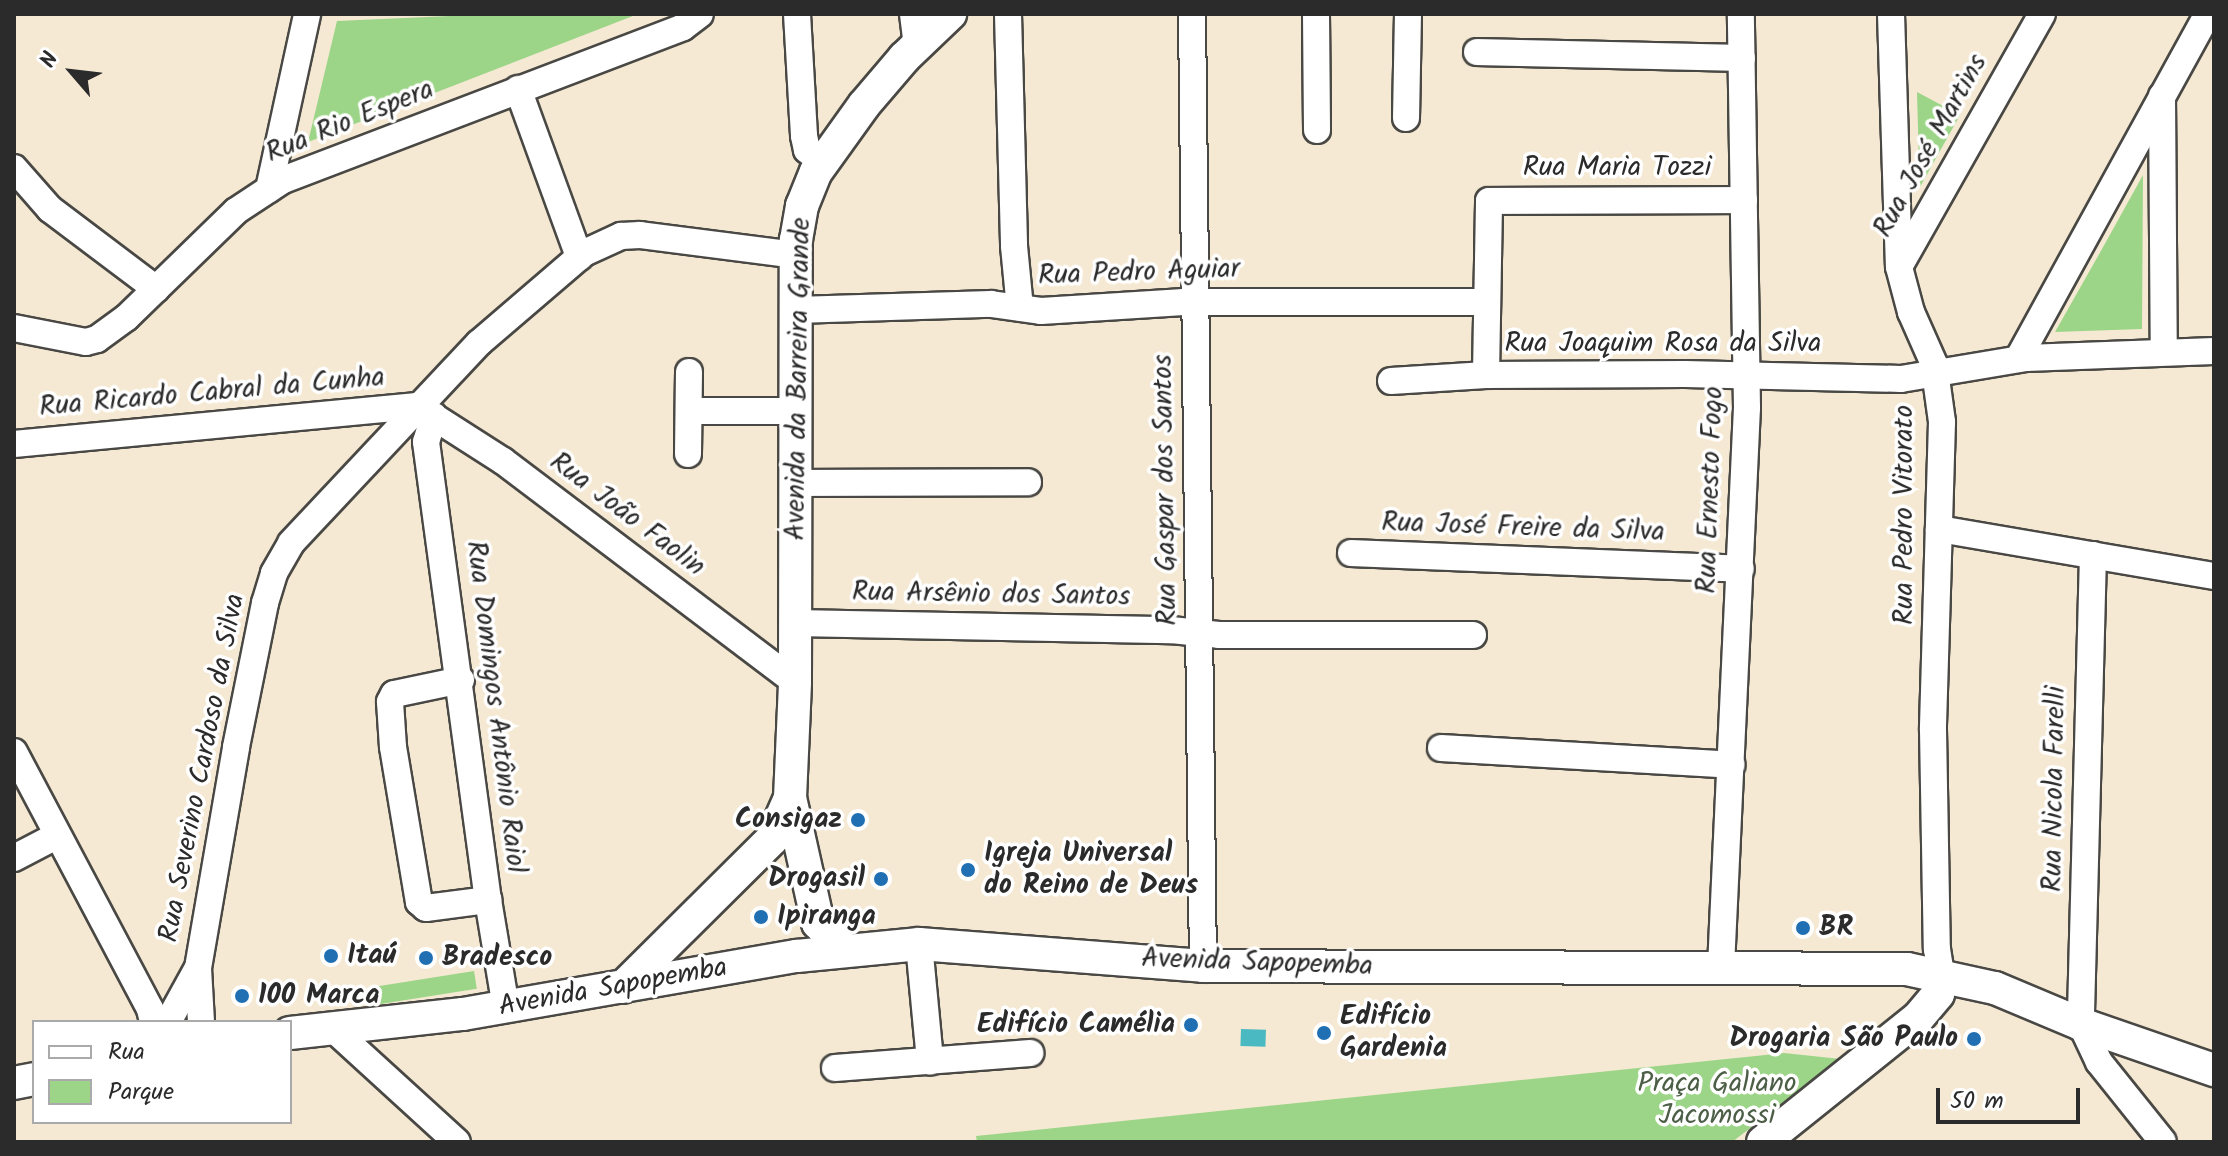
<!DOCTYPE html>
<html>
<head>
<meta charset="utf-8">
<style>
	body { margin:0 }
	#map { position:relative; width:2228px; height:1156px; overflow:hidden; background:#f5e9d3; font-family:Kalam,sans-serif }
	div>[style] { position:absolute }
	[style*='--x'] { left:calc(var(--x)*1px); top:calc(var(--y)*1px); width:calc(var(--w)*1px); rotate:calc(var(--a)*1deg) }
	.green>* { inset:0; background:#9dd588; transform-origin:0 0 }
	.water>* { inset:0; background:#4ab9c1; transform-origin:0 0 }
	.roads { filter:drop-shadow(2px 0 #494844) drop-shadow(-2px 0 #494844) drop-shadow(0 2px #494844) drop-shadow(0 -2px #494844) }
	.minor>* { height:26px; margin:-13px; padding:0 13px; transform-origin:13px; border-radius:13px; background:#fff }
	.major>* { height:32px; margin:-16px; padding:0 16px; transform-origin:16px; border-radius:16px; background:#fff }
	.dots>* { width:22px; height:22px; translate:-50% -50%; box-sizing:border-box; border:4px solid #fff; border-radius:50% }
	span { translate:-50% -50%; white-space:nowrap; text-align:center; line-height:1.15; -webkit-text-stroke:7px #fff; paint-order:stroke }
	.street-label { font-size:28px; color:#2b2b2b }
	.poi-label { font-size:28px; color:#2b2b2b; font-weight:700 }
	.right { translate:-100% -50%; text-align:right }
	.left { translate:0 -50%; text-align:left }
	.park-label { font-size:28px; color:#4d5e47 }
	.frame { position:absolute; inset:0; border:16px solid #2b2b2b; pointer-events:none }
	.legend { position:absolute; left:32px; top:1020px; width:260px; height:104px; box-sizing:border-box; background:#fff; border:2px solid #aaa; margin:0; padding:10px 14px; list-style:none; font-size:24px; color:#2b2b2b }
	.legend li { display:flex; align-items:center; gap:16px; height:40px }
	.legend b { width:40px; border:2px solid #aaa }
	.north { position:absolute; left:32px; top:32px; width:80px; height:80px; -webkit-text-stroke:6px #fff; paint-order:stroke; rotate:298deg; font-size:22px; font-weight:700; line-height:32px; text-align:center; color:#2b2b2b }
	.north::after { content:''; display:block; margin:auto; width:28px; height:36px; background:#2b2b2b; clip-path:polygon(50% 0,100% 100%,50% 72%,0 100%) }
	.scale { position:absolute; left:1936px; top:1088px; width:144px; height:36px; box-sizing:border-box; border:4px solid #2b2b2b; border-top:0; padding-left:10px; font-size:24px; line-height:28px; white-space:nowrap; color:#2b2b2b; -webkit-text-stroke:6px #fff; paint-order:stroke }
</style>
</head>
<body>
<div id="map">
	<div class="green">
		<div style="clip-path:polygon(494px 14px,638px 14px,308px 142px,337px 21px)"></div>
		<div style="clip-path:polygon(1917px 92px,1960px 115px,1920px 187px,1919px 167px)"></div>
		<div style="clip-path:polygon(2143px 175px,2142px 329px,2055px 332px,2102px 249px)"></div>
		<div style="left:474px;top:971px;width:18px;height:99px;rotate:81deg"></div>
		<div style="clip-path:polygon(1784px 1053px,1841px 1059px,1732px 1142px,977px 1142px,976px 1136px)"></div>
	</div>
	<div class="water">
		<div style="left:1241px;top:1029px;width:25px;height:17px;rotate:2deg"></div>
	</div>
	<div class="roads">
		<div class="minor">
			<div style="--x:797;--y:14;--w:122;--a:86.7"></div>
			<div style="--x:804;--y:136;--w:14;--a:78"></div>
			<div style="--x:807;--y:150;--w:20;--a:37"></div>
			<div style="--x:913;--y:14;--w:32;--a:83"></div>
			<div style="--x:1008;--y:14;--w:232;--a:88.5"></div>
			<div style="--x:1014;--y:246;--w:62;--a:84.5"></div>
			<div style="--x:1192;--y:14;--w:952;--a:89.34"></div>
			<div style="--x:1316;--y:14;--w:116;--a:89.5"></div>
			<div style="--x:1891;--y:14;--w:253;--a:88.2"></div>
			<div style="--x:1899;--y:267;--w:47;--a:75.1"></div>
			<div style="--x:1911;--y:312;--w:57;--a:66.1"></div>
			<div style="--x:1934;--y:364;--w:59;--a:82.1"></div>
			<div style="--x:1942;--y:422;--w:308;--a:91.7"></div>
			<div style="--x:1933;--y:730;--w:219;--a:89"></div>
			<div style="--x:1937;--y:949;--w:25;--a:81"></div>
			<div style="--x:1477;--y:52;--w:265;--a:1.3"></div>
			<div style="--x:518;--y:89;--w:179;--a:70"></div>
			<div style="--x:2162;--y:96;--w:256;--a:89.6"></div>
			<div style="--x:1406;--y:118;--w:104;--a:-88.9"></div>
			<div style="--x:14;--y:168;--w:55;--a:48.7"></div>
			<div style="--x:50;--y:209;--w:133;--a:37"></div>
			<div style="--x:269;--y:189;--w:179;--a:-77.7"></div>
			<div style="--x:1900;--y:265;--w:288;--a:-60.5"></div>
			<div style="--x:796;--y:310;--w:195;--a:-1.8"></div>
			<div style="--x:991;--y:304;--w:50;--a:8"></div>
			<div style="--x:1041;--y:311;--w:143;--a:-3.6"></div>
			<div style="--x:1184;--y:302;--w:301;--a:0"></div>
			<div style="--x:14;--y:328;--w:73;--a:11"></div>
			<div style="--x:86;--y:342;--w:11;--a:-15"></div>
			<div style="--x:97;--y:339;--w:36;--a:-36"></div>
			<div style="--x:126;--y:318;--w:153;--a:-44.2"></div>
			<div style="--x:236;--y:211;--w:56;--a:-33.4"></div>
			<div style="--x:283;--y:180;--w:428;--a:-20.9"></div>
			<div style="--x:683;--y:27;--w:21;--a:-37"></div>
			<div style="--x:2018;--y:359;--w:394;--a:-61.2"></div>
			<div style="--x:1486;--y:375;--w:174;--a:-89"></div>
			<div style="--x:1489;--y:201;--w:255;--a:-0.2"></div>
			<div style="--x:1391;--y:381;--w:95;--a:-3.6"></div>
			<div style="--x:1486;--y:375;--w:199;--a:-0.3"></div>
			<div style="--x:1685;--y:374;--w:216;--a:1.3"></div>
			<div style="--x:1901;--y:379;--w:127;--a:-9.5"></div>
			<div style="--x:2026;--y:358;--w:188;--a:-2.1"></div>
			<div style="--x:689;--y:411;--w:107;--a:0"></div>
			<div style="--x:434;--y:416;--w:27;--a:107"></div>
			<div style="--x:426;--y:442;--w:462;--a:82.3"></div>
			<div style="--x:488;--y:900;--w:109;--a:80.5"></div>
			<div style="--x:14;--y:444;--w:405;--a:-5.4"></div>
			<div style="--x:417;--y:406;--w:102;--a:32.6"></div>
			<div style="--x:503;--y:461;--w:366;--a:37.1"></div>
			<div style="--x:688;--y:454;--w:82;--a:-89.3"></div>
			<div style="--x:796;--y:483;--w:232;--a:-0.2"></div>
			<div style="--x:1939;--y:529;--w:279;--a:9.7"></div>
			<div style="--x:1351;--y:553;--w:390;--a:2.3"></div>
			<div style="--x:2093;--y:555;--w:469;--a:91.5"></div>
			<div style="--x:2081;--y:1024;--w:42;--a:64.7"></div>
			<div style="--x:2099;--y:1062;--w:102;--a:51.3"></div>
			<div style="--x:795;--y:623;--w:376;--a:1.1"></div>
			<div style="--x:1171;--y:630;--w:48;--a:5.9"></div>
			<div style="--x:1219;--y:635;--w:254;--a:0"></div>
			<div style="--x:461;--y:680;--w:68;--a:168.2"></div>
			<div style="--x:394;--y:694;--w:9;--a:117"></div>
			<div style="--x:390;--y:702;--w:45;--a:86.2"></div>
			<div style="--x:393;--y:747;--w:157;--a:80.5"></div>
			<div style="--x:419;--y:902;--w:9;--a:41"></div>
			<div style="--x:426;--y:908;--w:63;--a:-7.4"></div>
			<div style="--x:1441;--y:748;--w:291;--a:3.3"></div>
			<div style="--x:14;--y:752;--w:291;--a:62.1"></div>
			<div style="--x:150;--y:1009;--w:13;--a:77"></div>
			<div style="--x:14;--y:858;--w:47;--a:-27.6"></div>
			<div style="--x:919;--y:944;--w:118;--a:84.6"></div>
			<div style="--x:1721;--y:967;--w:560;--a:-87.34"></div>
			<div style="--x:1747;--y:408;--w:394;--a:-90.9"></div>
			<div style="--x:168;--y:1022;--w:58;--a:-61.2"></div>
			<div style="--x:201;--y:1022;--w:54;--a:-93.2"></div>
			<div style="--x:198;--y:968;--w:224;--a:-80.2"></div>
			<div style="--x:236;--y:747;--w:147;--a:-78.6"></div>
			<div style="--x:265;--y:603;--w:31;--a:-73"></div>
			<div style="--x:274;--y:573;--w:34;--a:-60"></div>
			<div style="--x:291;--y:543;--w:274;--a:-46.8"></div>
			<div style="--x:479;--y:343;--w:138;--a:-40.6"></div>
			<div style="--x:584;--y:253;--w:41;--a:-24.7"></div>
			<div style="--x:621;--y:236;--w:19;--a:-3"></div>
			<div style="--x:640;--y:235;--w:157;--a:7.3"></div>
			<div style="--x:332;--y:1028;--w:169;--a:42.4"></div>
			<div style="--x:835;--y:1068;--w:196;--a:-4.4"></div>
		</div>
		<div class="major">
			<div style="--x:845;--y:950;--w:38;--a:-135"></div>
			<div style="--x:818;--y:923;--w:128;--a:-102.6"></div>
			<div style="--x:790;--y:798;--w:116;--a:-87.5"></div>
			<div style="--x:795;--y:682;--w:442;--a:-89.9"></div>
			<div style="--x:796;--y:240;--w:35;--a:-80"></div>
			<div style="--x:802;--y:206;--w:37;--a:-68"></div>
			<div style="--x:816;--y:172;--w:82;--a:-54.4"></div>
			<div style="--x:864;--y:105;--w:62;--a:-49.6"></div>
			<div style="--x:904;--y:58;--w:64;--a:-43.7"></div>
			<div style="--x:623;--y:987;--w:210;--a:-44.8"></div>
			<div style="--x:772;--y:839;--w:45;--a:-66.3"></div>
			<div style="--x:290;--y:1033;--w:174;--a:-6.3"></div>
			<div style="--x:463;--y:1014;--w:339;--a:-9.9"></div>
			<div style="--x:797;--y:956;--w:123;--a:-5.6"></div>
			<div style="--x:919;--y:944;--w:285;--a:4.4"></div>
			<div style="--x:1203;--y:966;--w:704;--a:0.24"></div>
			<div style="--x:1907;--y:969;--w:90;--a:12.2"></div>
			<div style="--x:1995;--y:988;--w:93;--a:22.7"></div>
			<div style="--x:2081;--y:1024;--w:141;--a:19.1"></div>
			<div style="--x:14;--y:1083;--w:20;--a:-11"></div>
			<div style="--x:1763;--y:1142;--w:198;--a:-38.7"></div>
			<div style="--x:1918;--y:1018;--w:31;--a:-50"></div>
			<div style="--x:1938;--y:994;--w:20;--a:-81"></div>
		</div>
	</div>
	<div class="dots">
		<div style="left:858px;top:820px;background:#1f6fb2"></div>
		<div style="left:968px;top:870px;background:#1f6fb2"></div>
		<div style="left:881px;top:879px;background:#1f6fb2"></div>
		<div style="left:761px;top:917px;background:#1f6fb2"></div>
		<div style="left:1803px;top:928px;background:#1f6fb2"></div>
		<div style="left:331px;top:956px;background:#1f6fb2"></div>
		<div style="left:426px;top:958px;background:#1f6fb2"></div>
		<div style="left:242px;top:996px;background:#1f6fb2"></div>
		<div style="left:1191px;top:1025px;background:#1f6fb2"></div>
		<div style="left:1324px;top:1033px;background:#1f6fb2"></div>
		<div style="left:1974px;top:1039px;background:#1f6fb2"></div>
	</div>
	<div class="street-label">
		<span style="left:350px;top:122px;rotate:-22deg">Rua Rio Espera</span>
		<span style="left:1931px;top:146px;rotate:-61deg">Rua José Martins</span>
		<span style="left:1617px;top:168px">Rua Maria Tozzi</span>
		<span style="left:1139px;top:273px;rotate:-2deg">Rua Pedro Aguiar</span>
		<span style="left:1663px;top:344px">Rua Joaquim Rosa da Silva</span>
		<span style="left:799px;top:379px;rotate:-89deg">Avenida da Barreira Grande</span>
		<span style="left:212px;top:393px;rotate:-5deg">Rua Ricardo Cabral da Cunha</span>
		<span style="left:1166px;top:490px;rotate:-91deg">Rua Gaspar dos Santos</span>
		<span style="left:1711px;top:490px;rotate:-88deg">Rua Ernesto Fogo</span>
		<span style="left:627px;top:515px;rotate:37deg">Rua João Faolin</span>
		<span style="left:1905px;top:515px;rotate:-90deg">Rua Pedro Vitorato</span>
		<span style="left:1523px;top:528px;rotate:2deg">Rua José Freire da Silva</span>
		<span style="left:991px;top:595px;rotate:1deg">Rua Arsênio dos Santos</span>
		<span style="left:495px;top:707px;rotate:83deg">Rua Domingos Antônio Raiol</span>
		<span style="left:203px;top:768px;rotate:-79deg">Rua Severino Cardoso da Silva</span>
		<span style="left:2055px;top:789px;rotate:-89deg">Rua Nicola Farelli</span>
		<span style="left:1257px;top:963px;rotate:2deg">Avenida Sapopemba</span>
		<span style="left:613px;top:988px;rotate:-10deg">Avenida Sapopemba</span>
	</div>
	<div class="poi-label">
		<span class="right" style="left:842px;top:820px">Consigaz</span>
		<span class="left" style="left:984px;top:870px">Igreja Universal<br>do Reino de Deus</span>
		<span class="right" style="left:865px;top:879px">Drogasil</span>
		<span class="left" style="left:777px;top:917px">Ipiranga</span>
		<span class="left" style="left:1819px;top:928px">BR</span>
		<span class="left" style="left:347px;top:956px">Itaú</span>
		<span class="left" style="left:442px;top:958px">Bradesco</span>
		<span class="left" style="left:258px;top:996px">100 Marca</span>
		<span class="left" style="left:1340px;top:1033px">Edifício<br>Gardenia</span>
		<span class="right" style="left:1175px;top:1025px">Edifício Camélia</span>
		<span class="right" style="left:1958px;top:1039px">Drogaria São Paulo</span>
	</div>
	<div class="park-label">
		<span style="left:1717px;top:1100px">Praça Galiano<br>Jacomossi</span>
	</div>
	<div class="frame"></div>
	<ul class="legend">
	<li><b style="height:10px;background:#fff"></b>Rua</li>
	<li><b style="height:22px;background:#9dd588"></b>Parque</li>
	</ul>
	<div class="north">N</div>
	<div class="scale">50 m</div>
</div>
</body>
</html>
